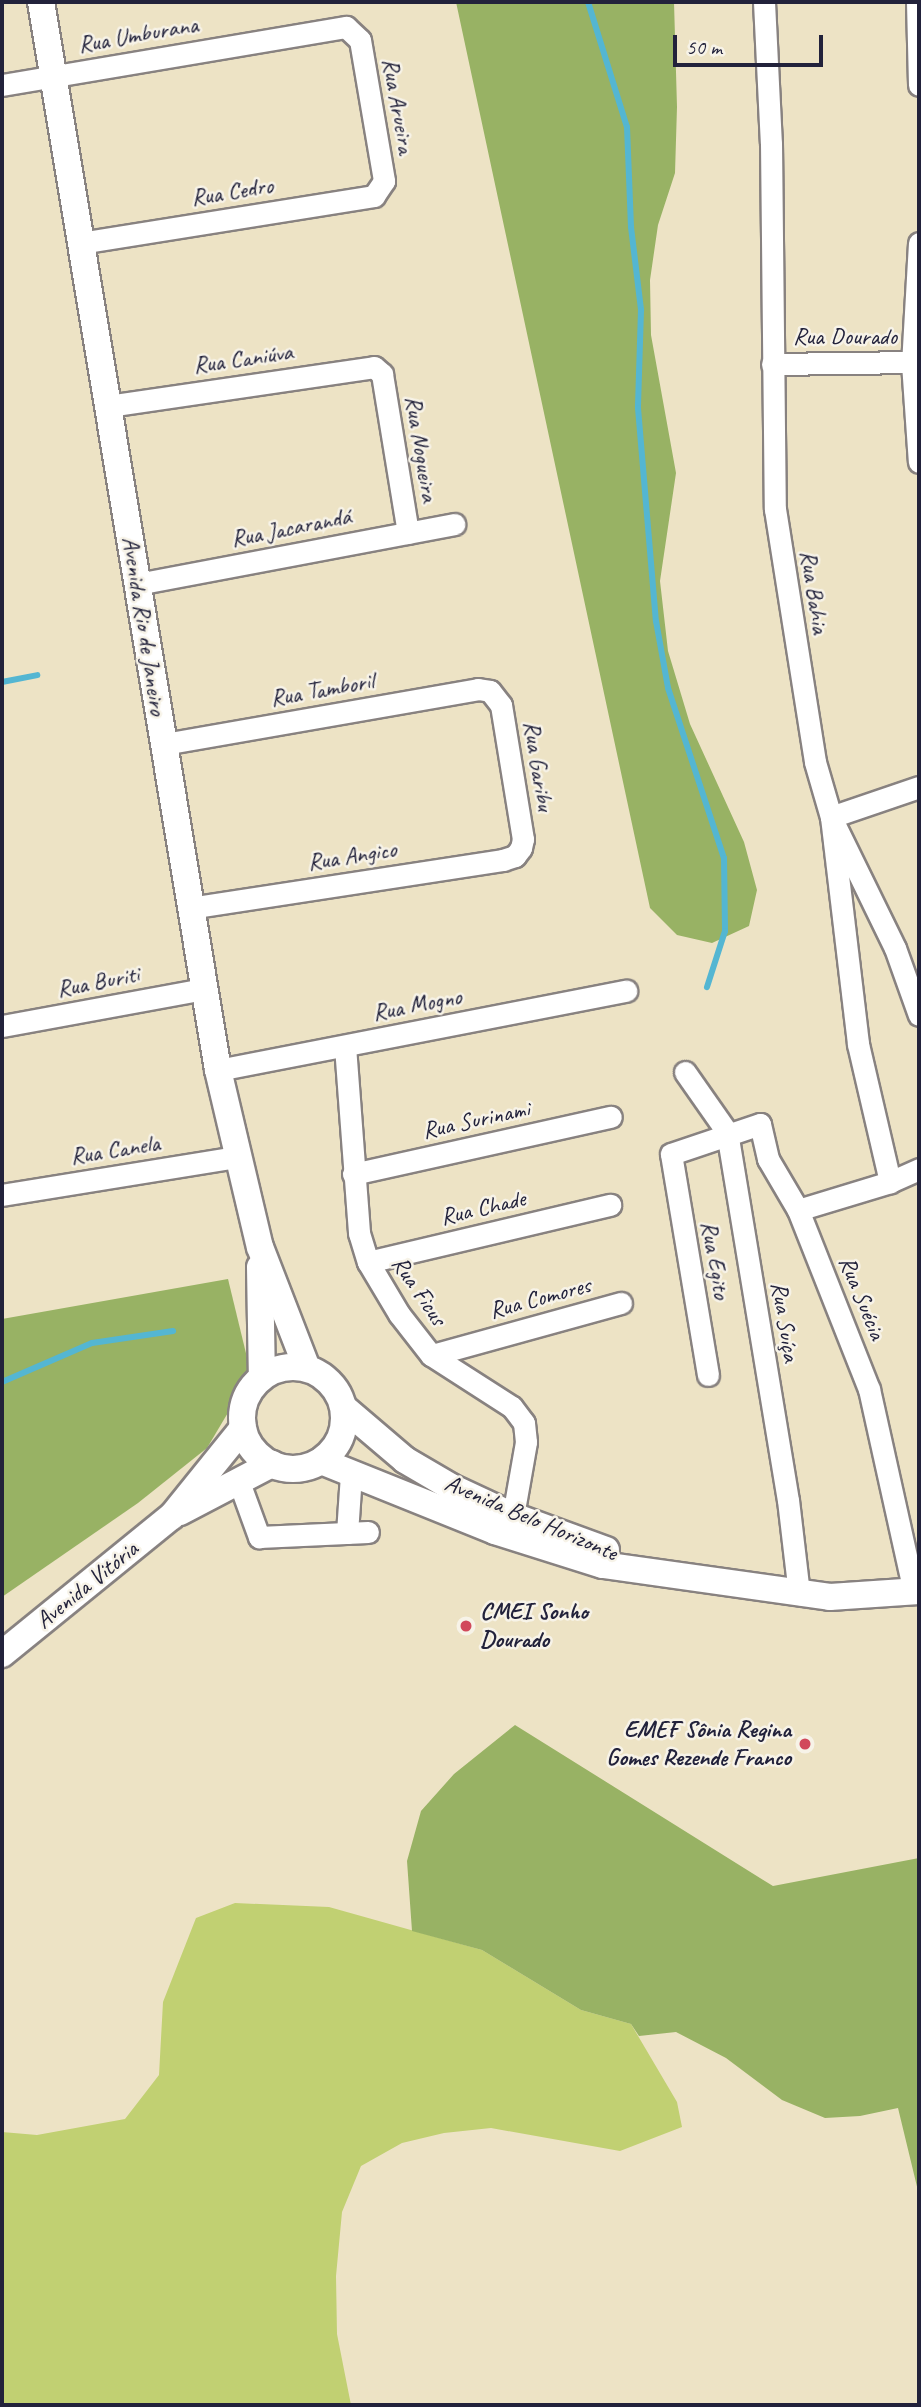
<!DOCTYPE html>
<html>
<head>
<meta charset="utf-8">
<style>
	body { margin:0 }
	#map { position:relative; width:921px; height:2407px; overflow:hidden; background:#ede3c5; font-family:Caveat,sans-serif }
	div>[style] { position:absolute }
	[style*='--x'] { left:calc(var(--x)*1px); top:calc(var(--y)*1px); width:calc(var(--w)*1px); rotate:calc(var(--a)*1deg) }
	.green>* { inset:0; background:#c1d072 }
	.forest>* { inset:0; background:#98b264 }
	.stream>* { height:6px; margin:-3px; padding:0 3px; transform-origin:3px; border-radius:3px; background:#54b6d2 }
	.roads { filter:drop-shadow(2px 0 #888280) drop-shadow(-2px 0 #888280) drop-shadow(0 2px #888280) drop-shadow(0 -2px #888280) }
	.minor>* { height:21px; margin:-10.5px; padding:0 10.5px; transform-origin:10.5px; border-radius:10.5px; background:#fff }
	.tertiary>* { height:26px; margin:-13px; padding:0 13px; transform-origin:13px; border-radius:13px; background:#fff }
	.tertiary>.ring { margin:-13px; padding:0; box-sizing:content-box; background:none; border:26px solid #fff; border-radius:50% }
	.dots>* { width:19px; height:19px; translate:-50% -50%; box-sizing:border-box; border:4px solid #f7f3e8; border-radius:50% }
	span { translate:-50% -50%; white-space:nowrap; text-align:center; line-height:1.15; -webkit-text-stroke:5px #f7f3e8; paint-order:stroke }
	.street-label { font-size:24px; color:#22223b }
	.poi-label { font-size:24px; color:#22223b; font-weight:700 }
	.left { translate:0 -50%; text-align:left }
	.right { translate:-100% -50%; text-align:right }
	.frame { position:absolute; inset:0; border:4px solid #22223b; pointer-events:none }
	.scale { position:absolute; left:673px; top:35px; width:150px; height:32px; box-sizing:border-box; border:4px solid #22223b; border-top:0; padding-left:9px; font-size:21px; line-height:24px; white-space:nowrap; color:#22223b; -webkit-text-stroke:5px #f7f3e8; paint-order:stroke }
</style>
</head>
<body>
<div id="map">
	<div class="green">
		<div style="clip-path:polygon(235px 1903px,329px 1907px,482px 1950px,581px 2010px,631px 2024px,677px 2102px,682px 2127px,620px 2151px,491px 2128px,444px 2133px,402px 2143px,361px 2166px,342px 2212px,336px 2276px,337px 2334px,351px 2405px,2px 2405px,2px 2132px,37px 2135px,125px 2119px,159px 2075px,163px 2002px,196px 1918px)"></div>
	</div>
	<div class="forest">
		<div style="clip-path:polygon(456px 2px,674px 2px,677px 107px,675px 173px,658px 225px,650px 280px,651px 335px,676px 473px,660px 581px,668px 651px,690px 724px,744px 842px,757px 890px,749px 926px,712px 943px,677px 935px,650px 908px)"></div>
		<div style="clip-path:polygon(228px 1279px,251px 1374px,207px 1448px,138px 1503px,2px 1597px,2px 1319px)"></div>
		<div style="clip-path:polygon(515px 1725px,773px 1886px,919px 1858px,919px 2195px,898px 2108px,860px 2116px,825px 2118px,782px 2100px,726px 2058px,676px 2032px,639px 2036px,631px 2024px,581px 2010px,482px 1950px,412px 1931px,407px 1861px,421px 1811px,454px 1774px)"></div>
	</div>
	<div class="stream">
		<div style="--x:588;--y:2;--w:131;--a:72.7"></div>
		<div style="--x:627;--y:127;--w:100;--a:87.7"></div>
		<div style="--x:631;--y:227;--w:84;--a:83.1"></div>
		<div style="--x:641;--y:310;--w:98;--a:91.8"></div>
		<div style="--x:638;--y:408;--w:214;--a:85.2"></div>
		<div style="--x:656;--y:621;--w:68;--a:79.8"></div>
		<div style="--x:668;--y:688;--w:179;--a:71.8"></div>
		<div style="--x:724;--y:858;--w:73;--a:89.2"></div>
		<div style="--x:725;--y:931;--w:59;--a:107.8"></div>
		<div style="--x:2;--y:682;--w:36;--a:-11"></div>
		<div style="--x:2;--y:1382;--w:98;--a:-23.4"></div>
		<div style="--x:92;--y:1343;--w:82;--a:-8.4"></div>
	</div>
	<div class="roads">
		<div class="minor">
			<div style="--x:764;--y:2;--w:141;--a:87.2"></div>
			<div style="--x:771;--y:143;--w:366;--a:89.4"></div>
			<div style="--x:775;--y:509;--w:256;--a:81"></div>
			<div style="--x:815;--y:762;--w:57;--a:73.8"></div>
			<div style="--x:831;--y:817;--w:229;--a:83.2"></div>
			<div style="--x:858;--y:1044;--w:142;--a:76.9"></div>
			<div style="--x:917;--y:2;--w:83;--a:88.6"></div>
			<div style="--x:2;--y:85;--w:349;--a:-9.6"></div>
			<div style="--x:346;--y:27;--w:19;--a:43"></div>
			<div style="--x:360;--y:40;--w:143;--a:80.3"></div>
			<div style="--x:384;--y:181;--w:18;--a:124"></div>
			<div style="--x:374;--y:196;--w:296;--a:170.9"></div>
			<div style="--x:919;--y:243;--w:120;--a:93.3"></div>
			<div style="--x:912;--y:363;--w:99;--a:86"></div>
			<div style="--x:772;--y:364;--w:147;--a:-0.8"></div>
			<div style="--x:108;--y:406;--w:269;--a:-8.3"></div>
			<div style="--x:374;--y:367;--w:11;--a:41"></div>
			<div style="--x:382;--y:374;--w:161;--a:80.7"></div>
			<div style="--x:137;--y:584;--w:323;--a:-10.7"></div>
			<div style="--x:164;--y:744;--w:319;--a:-9.9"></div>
			<div style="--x:478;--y:689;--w:12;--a:9"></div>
			<div style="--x:490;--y:691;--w:18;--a:52"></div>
			<div style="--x:501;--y:705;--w:136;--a:80.7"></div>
			<div style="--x:523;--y:839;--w:9;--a:103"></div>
			<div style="--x:521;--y:848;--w:10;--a:127"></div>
			<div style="--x:515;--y:856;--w:13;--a:162"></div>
			<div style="--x:503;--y:860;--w:316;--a:171.3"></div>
			<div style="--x:919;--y:787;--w:93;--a:161.2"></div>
			<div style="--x:831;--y:817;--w:146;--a:64"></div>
			<div style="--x:895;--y:948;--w:71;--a:70.3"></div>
			<div style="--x:2;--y:1026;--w:205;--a:-10.4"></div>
			<div style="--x:345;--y:1046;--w:188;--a:85.7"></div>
			<div style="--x:359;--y:1233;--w:30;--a:73"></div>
			<div style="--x:368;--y:1262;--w:61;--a:59.2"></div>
			<div style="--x:399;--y:1314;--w:52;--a:52"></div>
			<div style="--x:431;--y:1355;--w:96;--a:32.7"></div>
			<div style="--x:512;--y:1407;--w:20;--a:53"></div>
			<div style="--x:524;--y:1423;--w:19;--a:84"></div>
			<div style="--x:526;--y:1442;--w:75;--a:100"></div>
			<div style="--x:218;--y:1070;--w:416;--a:-11"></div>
			<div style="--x:685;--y:1072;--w:73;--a:55"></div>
			<div style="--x:727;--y:1132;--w:373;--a:80.6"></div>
			<div style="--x:788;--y:1500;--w:95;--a:83.3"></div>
			<div style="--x:353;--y:1174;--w:264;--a:-12.5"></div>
			<div style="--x:2;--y:1195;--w:237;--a:-9.2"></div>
			<div style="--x:798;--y:1210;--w:96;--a:-16.9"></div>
			<div style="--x:890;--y:1182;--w:32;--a:-24"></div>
			<div style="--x:368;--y:1262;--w:249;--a:-13.3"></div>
			<div style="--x:432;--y:1355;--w:196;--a:-15.4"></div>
			<div style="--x:708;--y:1375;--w:224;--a:-99.5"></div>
			<div style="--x:671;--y:1154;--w:94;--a:-18.6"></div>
			<div style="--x:760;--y:1124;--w:36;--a:77"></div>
			<div style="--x:768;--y:1159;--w:59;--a:59.5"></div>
			<div style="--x:798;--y:1210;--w:193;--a:68.4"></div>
			<div style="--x:869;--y:1389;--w:208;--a:77.5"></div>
			<div style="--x:239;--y:1482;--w:59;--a:70"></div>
			<div style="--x:259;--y:1537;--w:109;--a:-2.6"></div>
			<div style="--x:347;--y:1533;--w:59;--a:-86.1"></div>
		</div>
		<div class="tertiary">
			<div style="--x:41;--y:2;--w:1083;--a:80.59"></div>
			<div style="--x:218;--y:1070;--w:182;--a:76.7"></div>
			<div style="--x:260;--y:1247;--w:130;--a:68.8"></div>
			<div style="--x:260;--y:1267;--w:110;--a:89"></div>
			<div class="ring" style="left:242px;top:1367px;width:76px;height:76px"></div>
			<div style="--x:344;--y:1408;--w:80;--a:40.4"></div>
			<div style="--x:405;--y:1460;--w:53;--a:30.4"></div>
			<div style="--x:451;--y:1487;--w:68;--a:25.1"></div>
			<div style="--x:513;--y:1516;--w:99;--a:20.1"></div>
			<div style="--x:321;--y:1461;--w:188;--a:21.9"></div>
			<div style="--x:495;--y:1531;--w:113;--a:17.5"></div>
			<div style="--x:603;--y:1565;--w:229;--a:8"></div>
			<div style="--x:830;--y:1597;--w:89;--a:-3.9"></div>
			<div style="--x:180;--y:1512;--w:104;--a:-27.6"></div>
			<div style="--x:2;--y:1654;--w:219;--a:-39.1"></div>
			<div style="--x:172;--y:1516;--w:113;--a:-51.1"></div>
		</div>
	</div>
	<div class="dots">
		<div style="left:466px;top:1626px;background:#d1495b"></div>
		<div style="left:805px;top:1744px;background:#d1495b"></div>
	</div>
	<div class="street-label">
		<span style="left:138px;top:35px;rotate:-10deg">Rua Umburana</span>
		<span style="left:398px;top:106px;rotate:80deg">Rua Arueira</span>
		<span style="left:232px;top:192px;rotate:-9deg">Rua Cedro</span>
		<span style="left:845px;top:337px">Rua Dourado</span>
		<span style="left:243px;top:359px;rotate:-8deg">Rua Caniúva</span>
		<span style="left:421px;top:449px;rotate:81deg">Rua Nogueira</span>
		<span style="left:291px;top:528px;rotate:-11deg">Rua Jacarandá</span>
		<span style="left:814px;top:592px;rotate:81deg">Rua Bahia</span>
		<span style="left:144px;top:626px;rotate:81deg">Avenida Rio de Janeiro</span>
		<span style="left:322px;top:690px;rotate:-10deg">Rua Tamboril</span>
		<span style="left:538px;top:766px;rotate:81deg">Rua Garibu</span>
		<span style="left:352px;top:856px;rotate:-9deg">Rua Angico</span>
		<span style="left:98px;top:982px;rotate:-11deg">Rua Buriti</span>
		<span style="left:417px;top:1005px;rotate:-11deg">Rua Mogno</span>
		<span style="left:476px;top:1120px;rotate:-12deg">Rua Surinami</span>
		<span style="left:115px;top:1150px;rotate:-9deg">Rua Canela</span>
		<span style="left:483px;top:1208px;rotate:-13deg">Rua Chade</span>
		<span style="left:715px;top:1260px;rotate:80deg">Rua Egito</span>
		<span style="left:419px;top:1291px;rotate:56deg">Rua Ficus</span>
		<span style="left:540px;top:1298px;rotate:-15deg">Rua Comores</span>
		<span style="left:862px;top:1298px;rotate:68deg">Rua Suécia</span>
		<span style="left:785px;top:1322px;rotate:81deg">Rua Suíça</span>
		<span style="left:531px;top:1518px;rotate:23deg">Avenida Belo Horizonte</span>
		<span style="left:87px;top:1585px;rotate:-39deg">Avenida Vitória</span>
	</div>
	<div class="poi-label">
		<span class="left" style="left:480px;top:1626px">CMEI Sonho<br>Dourado</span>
		<span class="right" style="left:791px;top:1744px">EMEF Sônia Regina<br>Gomes Rezende Franco</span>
	</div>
	<div class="frame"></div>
	<div class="scale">50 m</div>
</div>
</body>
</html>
